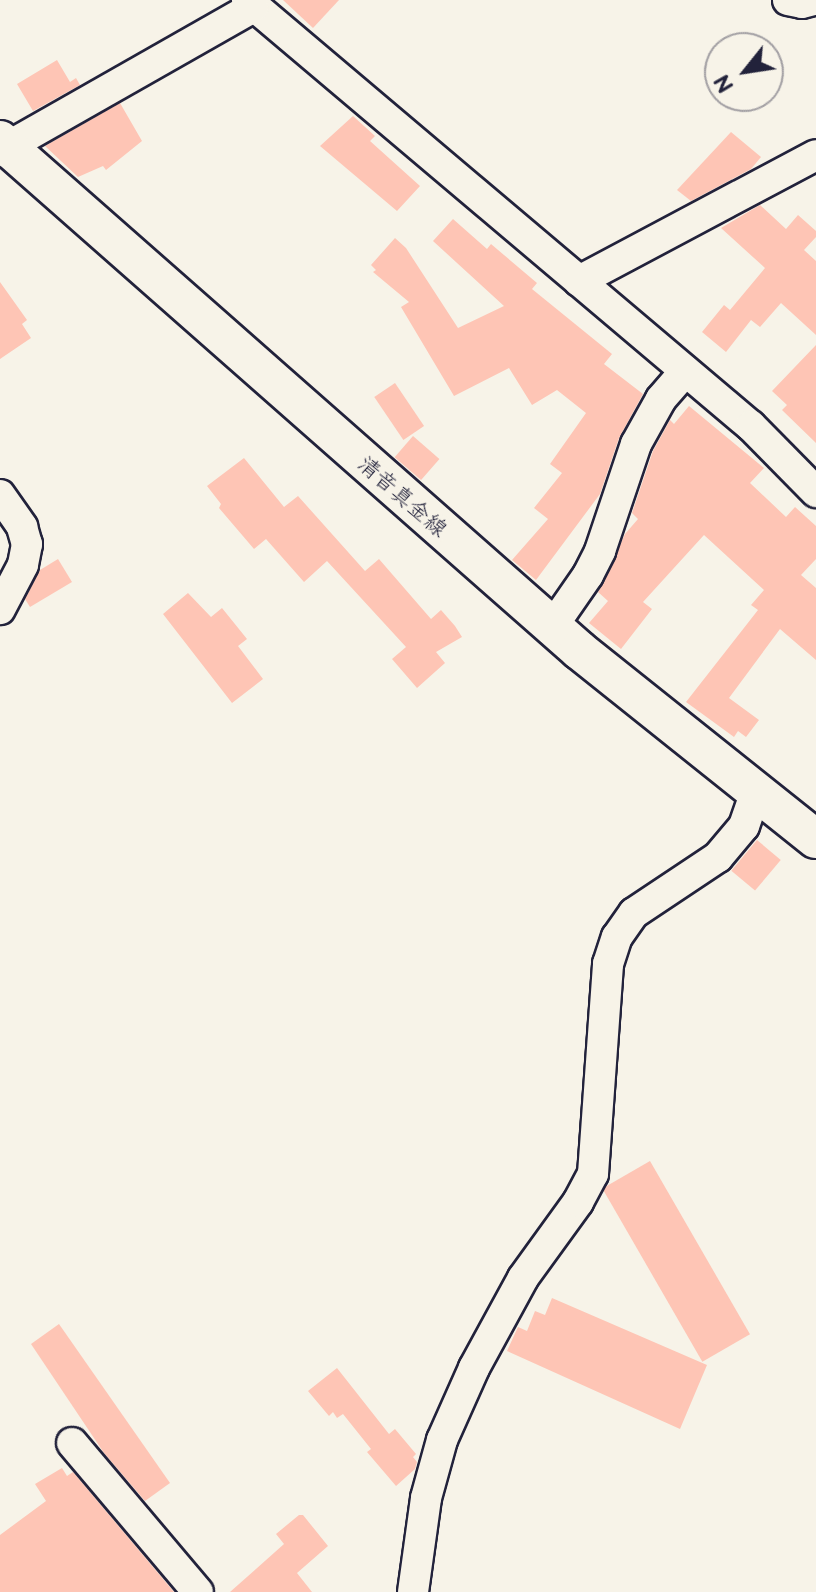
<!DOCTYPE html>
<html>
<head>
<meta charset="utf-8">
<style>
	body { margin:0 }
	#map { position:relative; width:816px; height:1592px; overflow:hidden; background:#f7f3e8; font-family:"Balsamiq Sans","Klee One",sans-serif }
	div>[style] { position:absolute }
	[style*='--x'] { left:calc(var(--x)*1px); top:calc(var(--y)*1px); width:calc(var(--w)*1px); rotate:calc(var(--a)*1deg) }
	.building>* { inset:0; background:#fec5b5; transform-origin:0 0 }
	.roads { filter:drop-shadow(2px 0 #22223b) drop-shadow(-2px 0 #22223b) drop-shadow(0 2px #22223b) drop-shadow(0 -2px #22223b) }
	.minor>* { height:30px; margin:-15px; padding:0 15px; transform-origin:15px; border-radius:15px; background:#f7f3e8 }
	.major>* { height:38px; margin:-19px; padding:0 19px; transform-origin:19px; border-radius:19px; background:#f7f3e8 }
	span { translate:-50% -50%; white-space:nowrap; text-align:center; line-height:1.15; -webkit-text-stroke:7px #f7f3e8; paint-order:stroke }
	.street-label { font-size:22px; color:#22223b }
	.north { position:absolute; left:704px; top:32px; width:80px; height:80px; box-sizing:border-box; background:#f7f3e8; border:2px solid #a29fa3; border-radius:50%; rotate:240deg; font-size:22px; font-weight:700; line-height:32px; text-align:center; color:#22223b }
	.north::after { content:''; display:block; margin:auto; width:28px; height:36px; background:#22223b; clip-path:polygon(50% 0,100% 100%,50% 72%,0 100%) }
</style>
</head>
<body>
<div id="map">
	<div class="building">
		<div style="clip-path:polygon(283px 0,339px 0,313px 28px)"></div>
		<div style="clip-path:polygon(57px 60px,70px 82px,76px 78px,80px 85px,33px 111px,17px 84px)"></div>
		<div style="clip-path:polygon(120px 103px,142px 141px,106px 170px,103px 166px,78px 177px,45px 146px)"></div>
		<div style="clip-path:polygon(353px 116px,375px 136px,370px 141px,420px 186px,397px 211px,320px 146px)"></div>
		<div style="clip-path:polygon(731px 132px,761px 157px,751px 169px,691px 201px,677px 190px)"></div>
		<div style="clip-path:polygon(760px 205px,786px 229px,798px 215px,816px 231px,816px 237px,804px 250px,816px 261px,816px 335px,781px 303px,760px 327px,751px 320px,726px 352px,702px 332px,724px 305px,730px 310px,765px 268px,721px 228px)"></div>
		<div style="clip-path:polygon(453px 219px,487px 249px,491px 244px,537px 283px,532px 289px,612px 354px,604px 364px,643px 394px,619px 438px,600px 494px,536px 580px,512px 560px,548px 519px,534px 508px,562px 473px,550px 464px,586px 413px,557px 390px,532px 405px,509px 368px,454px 396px,401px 307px,409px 302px,373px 272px,376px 270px,371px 265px,395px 238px,406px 248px,458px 328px,504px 306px,433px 241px)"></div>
		<div style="clip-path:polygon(0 282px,27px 320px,22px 324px,31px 338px,0 359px)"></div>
		<div style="clip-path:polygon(816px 345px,816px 443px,782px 410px,787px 405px,772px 391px)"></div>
		<div style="left:395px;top:383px;width:52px;height:25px;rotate:56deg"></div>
		<div style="clip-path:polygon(689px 406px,764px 468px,750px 483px,786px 517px,795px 507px,816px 526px,816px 559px,801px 575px,816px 588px,816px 660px,780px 629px,729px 698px,759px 720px,746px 737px,738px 731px,734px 737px,686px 702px,758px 610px,751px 605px,764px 590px,704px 535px,643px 602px,652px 609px,621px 649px,589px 623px,608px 601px,598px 592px,625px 534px,638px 519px,632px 513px,653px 451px,670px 420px,674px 424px)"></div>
		<div style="left:413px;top:436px;width:35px;height:28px;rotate:41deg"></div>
		<div style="clip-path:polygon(244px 458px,284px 507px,298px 496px,365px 571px,379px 559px,431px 619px,441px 610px,455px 626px,462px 637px,436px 652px,445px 663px,417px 688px,392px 659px,406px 647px,327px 561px,304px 582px,266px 539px,254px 549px,219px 508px,221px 504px,207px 486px)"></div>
		<div style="clip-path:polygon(58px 559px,72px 582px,30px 607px,25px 599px,40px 570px)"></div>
		<div style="clip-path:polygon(188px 593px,211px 617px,222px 608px,247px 639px,238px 646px,263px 679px,232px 703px,163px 614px)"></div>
		<div style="left:757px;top:840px;width:31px;height:40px;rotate:40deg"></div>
		<div style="left:650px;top:1161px;width:200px;height:55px;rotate:60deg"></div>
		<div style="clip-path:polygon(552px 1298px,707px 1365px,680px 1429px,507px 1351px,518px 1327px,527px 1331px,535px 1311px,545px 1315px)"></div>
		<div style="clip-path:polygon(59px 1324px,170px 1483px,145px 1501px,104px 1453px,31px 1344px)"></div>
		<div style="clip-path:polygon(337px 1368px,389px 1434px,395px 1429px,416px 1454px,413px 1457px,417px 1462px,415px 1469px,396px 1486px,367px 1452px,371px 1449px,343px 1414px,337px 1418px,333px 1412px,329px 1416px,308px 1391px)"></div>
		<div style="clip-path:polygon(62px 1468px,67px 1476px,73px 1472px,174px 1592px,0 1592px,0 1535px,46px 1501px,35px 1484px)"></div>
		<div style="clip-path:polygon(299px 1515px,303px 1515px,328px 1546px,297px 1573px,312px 1592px,230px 1592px,284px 1544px,276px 1534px)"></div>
	</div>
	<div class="roads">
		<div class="minor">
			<div style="--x:247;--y:0;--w:660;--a:40.21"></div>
			<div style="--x:751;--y:426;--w:93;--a:45.4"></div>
			<div style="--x:788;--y:0;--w:14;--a:12"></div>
			<div style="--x:802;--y:3;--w:11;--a:-15"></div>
			<div style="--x:0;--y:151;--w:291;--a:-29.6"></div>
			<div style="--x:579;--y:281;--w:268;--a:-28"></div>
			<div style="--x:0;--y:495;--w:39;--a:55"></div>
			<div style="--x:22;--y:527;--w:18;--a:74"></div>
			<div style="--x:27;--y:544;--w:21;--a:101"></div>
			<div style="--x:23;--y:565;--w:50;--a:117.6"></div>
			<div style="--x:552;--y:627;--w:63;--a:-55.3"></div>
			<div style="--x:588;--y:575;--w:27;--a:-63"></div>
			<div style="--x:600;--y:551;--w:113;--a:-71.4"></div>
			<div style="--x:636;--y:444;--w:51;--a:-60.9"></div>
			<div style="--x:661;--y:399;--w:37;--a:-49"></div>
			<div style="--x:72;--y:1443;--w:195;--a:49.8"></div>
			<div style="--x:413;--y:1592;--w:95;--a:-82.1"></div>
			<div style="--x:426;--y:1498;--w:60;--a:-74.6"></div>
			<div style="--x:442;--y:1440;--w:79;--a:-66"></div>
			<div style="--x:474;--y:1368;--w:102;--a:-61.4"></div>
			<div style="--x:523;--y:1278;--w:94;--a:-54.1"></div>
			<div style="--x:578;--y:1202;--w:32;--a:-62"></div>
			<div style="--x:593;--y:1174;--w:211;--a:-85.9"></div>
			<div style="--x:608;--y:964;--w:28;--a:-72"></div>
			<div style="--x:617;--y:937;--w:29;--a:-55"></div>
			<div style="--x:634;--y:913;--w:101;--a:-33.7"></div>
			<div style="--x:718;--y:857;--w:40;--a:-50"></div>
			<div style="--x:744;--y:826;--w:37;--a:-71"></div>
		</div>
		<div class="major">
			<div style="--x:0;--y:140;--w:772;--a:41.37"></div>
			<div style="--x:579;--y:650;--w:303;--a:38.6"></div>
		</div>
	</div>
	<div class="street-label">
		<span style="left:402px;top:497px;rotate:41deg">清音真金線</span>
	</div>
	<div class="north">N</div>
</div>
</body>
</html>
